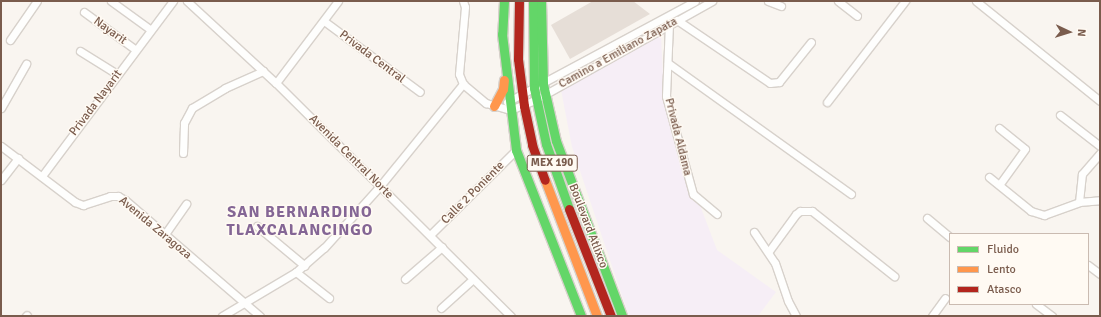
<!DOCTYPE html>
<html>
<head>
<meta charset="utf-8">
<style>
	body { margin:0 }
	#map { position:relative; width:1101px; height:317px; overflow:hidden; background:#f9f5f0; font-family:Signika,sans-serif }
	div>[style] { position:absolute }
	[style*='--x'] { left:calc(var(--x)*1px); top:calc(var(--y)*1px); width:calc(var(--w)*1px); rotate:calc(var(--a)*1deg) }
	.education>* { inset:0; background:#f6eef6 }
	.building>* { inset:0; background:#e6ded7 }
	.roads { filter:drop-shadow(1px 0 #d7d1cb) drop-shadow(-1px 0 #d7d1cb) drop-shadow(0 1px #d7d1cb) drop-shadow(0 -1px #d7d1cb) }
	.street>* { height:7px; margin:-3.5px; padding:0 3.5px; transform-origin:3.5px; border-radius:3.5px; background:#fefefd }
	.fast>* { height:9px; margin:-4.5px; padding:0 4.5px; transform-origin:4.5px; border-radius:4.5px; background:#63d668 }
	.slow>* { height:9px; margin:-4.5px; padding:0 4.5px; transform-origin:4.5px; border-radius:4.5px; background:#ff974d }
	.jam>* { height:9px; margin:-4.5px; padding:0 4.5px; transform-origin:4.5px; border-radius:4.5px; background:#b3261e }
	span { translate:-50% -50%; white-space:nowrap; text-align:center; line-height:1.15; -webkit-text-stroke:3px #fffaf3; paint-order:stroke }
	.shield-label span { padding:1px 3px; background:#fffaf3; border:1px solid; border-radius:3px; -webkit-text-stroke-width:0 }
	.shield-label { font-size:11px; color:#7a5c4d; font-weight:700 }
	.street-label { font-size:12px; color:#7a5c4d }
	.district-label { font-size:16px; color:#846695; font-weight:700; letter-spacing:1px }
	.frame { position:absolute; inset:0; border:2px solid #7a5c4d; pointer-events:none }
	.legend { position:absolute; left:949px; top:233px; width:140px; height:72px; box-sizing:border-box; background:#fffaf3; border:1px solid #cabbb1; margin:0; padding:5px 7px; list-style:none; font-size:12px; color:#7a5c4d }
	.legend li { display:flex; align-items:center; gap:8px; height:20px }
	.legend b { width:20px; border:1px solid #cabbb1 }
	.north { position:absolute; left:1049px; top:12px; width:40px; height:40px; -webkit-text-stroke:3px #fffaf3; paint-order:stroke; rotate:94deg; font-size:11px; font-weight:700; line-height:16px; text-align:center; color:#7a5c4d }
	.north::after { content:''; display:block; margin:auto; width:14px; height:18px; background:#7a5c4d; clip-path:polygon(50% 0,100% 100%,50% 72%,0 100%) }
</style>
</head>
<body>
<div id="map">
	<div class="education">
		<div style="clip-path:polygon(661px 35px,663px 77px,698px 200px,717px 250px,776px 292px,758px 316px,629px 316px,618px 284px,572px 147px,561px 90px)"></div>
	</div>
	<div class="building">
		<div style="clip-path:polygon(593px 1px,633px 1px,650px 14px,570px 59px,551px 25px)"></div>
	</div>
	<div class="roads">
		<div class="street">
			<div style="--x:111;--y:1;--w:49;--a:35.9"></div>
			<div style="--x:187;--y:1;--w:121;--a:42.7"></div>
			<div style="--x:276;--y:83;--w:331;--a:44.8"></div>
			<div style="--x:463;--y:1;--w:6;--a:72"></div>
			<div style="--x:465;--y:7;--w:67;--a:95.1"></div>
			<div style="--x:459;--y:74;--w:11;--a:68"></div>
			<div style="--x:463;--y:84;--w:30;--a:40"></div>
			<div style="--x:486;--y:103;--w:25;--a:16"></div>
			<div style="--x:510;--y:110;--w:27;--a:-22"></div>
			<div style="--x:535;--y:100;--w:203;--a:-29.2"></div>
			<div style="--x:768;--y:1;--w:14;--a:21"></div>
			<div style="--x:838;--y:1;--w:24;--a:38"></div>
			<div style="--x:976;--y:1;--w:159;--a:38.9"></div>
			<div style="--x:84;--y:12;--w:64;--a:36.2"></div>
			<div style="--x:677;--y:20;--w:112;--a:34.1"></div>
			<div style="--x:770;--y:83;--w:9;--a:-6"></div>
			<div style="--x:779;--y:82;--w:51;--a:-51.3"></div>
			<div style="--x:324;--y:21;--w:119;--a:36.5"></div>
			<div style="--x:669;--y:24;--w:72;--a:92.4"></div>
			<div style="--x:666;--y:96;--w:102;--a:74.6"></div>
			<div style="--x:693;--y:194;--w:31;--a:40"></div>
			<div style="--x:10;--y:40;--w:47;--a:-55.3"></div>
			<div style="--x:80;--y:51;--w:44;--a:31.9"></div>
			<div style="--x:668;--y:63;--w:225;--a:35.6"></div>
			<div style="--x:276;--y:83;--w:103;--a:-52.9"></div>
			<div style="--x:507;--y:102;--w:213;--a:-28.2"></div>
			<div style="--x:827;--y:102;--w:128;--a:-52.3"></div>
			<div style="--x:1;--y:108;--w:51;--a:-60.4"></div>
			<div style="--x:1060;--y:115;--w:51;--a:37.8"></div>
			<div style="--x:999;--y:128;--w:33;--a:39"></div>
			<div style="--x:1025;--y:149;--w:44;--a:125.8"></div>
			<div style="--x:1;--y:146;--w:93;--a:37.1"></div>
			<div style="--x:75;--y:202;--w:9;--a:21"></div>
			<div style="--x:83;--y:205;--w:28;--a:-18"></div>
			<div style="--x:110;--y:196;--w:8;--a:0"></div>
			<div style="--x:118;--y:196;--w:8;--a:30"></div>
			<div style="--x:125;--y:200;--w:178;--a:40.7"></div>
			<div style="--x:183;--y:153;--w:30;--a:-88"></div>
			<div style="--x:184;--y:123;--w:17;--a:-62"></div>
			<div style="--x:192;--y:108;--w:39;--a:-31"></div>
			<div style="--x:225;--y:88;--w:42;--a:-24.1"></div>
			<div style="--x:42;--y:176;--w:219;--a:-53.2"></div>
			<div style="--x:989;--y:177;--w:54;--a:39"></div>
			<div style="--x:1031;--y:211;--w:14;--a:17"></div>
			<div style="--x:1044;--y:215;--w:37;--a:-20"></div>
			<div style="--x:1079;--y:202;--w:21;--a:-5"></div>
			<div style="--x:1;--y:180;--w:28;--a:-52"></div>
			<div style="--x:1079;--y:202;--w:28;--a:-84"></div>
			<div style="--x:1082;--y:174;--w:28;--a:-49"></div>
			<div style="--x:927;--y:218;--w:30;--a:40"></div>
			<div style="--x:257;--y:226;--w:62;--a:39.8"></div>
			<div style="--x:754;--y:232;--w:37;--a:56"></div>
			<div style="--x:775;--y:263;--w:40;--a:71.1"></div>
			<div style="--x:788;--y:301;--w:17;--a:62"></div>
			<div style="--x:165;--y:234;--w:37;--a:-55"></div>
			<div style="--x:430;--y:235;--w:121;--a:-44.7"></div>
			<div style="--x:769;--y:251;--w:46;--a:-53.9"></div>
			<div style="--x:796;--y:214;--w:5;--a:-37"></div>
			<div style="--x:800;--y:211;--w:12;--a:0"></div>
			<div style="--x:812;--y:211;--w:105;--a:38.4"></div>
			<div style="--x:1088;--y:265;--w:15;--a:37"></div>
			<div style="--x:296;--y:272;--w:42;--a:38.2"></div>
			<div style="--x:405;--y:279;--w:49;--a:-40.9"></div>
			<div style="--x:1036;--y:304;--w:20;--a:37"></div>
			<div style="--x:441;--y:308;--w:43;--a:-42.2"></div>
			<div style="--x:26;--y:316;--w:1;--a:-45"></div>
			<div style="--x:222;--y:316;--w:86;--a:-30.7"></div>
			<div style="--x:296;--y:272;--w:37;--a:-41"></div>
			<div style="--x:324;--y:248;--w:84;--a:-47.9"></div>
			<div style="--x:380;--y:186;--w:132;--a:-50.9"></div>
			<div style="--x:932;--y:316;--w:22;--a:-54"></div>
		</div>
		<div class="fast">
			<div style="--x:504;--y:1;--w:33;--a:93"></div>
			<div style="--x:502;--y:34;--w:117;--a:83.1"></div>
			<div style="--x:516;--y:150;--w:178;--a:68.6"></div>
			<div style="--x:533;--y:1;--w:87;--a:89.3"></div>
			<div style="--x:534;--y:88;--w:57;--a:77.9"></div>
			<div style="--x:546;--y:144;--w:69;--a:70.5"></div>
			<div style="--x:541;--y:1;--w:83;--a:88.6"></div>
			<div style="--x:543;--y:84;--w:58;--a:77.2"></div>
			<div style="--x:556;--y:141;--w:187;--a:69.3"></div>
		</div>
		<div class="slow">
			<div style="--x:494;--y:106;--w:19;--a:-62"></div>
			<div style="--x:503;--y:89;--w:9;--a:-84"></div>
			<div style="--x:545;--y:180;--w:146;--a:69.1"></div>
		</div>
		<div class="jam">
			<div style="--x:519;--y:1;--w:58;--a:91"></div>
			<div style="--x:518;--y:59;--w:47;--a:82.7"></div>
			<div style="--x:524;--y:106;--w:40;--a:78"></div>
			<div style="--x:532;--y:145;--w:37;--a:70"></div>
			<div style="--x:569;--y:209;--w:115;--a:68.6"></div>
		</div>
	</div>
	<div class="shield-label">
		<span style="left:552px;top:163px">MEX 190</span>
	</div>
	<div class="street-label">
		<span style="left:110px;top:31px;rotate:36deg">Nayarit</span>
		<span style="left:618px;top:53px;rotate:-29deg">Camino a Emiliano Zapata</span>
		<span style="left:372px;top:57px;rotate:37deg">Privada Central</span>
		<span style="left:96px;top:103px;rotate:-53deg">Privada Nayarit</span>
		<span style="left:678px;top:137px;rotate:76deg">Privada Aldama</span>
		<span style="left:351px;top:157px;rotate:45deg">Avenida Central Norte</span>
		<span style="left:473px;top:193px;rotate:-45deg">Calle 2 Poniente</span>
		<span style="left:588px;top:226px;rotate:69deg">Boulevard Atlixco</span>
		<span style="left:155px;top:228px;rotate:40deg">Avenida Zaragoza</span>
	</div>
	<div class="district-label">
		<span style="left:300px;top:221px">SAN BERNARDINO<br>TLAXCALANCINGO</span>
	</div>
	<div class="frame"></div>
	<ul class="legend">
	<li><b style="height:5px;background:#63d668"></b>Fluido</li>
	<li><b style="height:5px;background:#ff974d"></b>Lento</li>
	<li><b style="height:5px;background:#b3261e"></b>Atasco</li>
	</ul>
	<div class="north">N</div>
</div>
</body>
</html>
